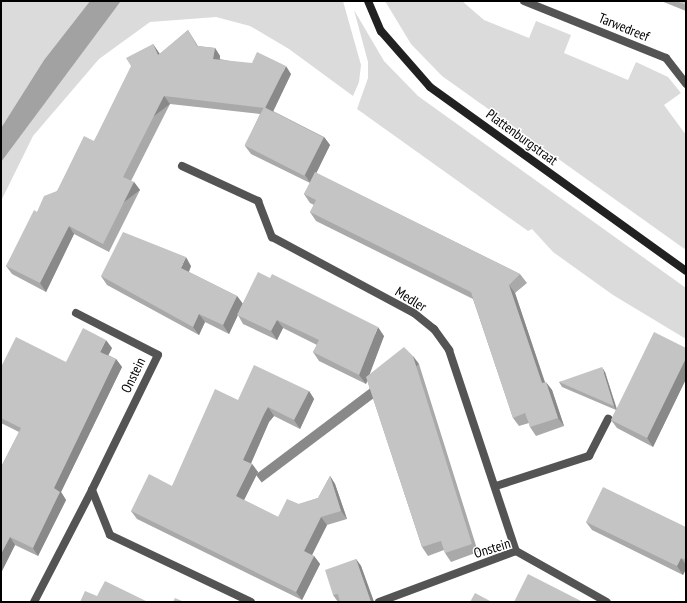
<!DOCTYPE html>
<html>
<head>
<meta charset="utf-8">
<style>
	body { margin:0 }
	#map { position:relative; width:687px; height:603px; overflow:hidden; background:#fff; font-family:"PT Sans Narrow",sans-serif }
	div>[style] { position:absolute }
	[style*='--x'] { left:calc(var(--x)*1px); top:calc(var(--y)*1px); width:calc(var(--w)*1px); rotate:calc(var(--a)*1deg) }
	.green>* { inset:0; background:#dbdbdb }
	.water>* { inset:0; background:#a2a2a2 }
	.street>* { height:8px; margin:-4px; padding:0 4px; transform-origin:4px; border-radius:4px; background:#545454 }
	.secondary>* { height:8px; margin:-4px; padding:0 4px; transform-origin:4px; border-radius:4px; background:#212121 }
	.wall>* { inset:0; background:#a9a9a9 }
	.shaded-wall>* { inset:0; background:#898989; transform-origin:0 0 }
	.building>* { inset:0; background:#c4c4c4; transform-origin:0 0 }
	span { translate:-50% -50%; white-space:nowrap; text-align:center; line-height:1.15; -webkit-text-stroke:3px #fff; paint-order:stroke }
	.street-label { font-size:14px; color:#000 }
	.frame { position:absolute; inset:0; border:2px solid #000; pointer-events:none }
</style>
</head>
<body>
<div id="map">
	<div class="green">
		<div style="clip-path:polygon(1px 1px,90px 1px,44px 60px,1px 128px)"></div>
		<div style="clip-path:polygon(121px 1px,343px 1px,361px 65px,359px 82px,353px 96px,289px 49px,250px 26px,216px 17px,150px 22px,99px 59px,33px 136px,1px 201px,1px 161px)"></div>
		<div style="clip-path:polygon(385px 1px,462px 1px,484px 20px,529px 38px,536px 21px,571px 35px,564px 53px,628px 80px,636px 62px,668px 77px,681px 93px,664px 105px,686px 135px,686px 250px,442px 76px,411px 44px)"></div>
		<div style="clip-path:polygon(354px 10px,384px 61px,418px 96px,686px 288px,686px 339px,613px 295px,553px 252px,532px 229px,528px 231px,357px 109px,368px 78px,368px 62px)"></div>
	</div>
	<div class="water">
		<div style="clip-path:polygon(90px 1px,121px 1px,1px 162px,1px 128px,44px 60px)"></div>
	</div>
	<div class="street">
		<div style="--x:524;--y:1;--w:153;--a:21.9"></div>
		<div style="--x:666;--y:58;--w:33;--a:52"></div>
		<div style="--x:182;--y:166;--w:84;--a:24.7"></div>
		<div style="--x:258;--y:201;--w:39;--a:69"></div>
		<div style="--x:272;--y:237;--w:161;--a:28.2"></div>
		<div style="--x:414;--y:313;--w:26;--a:39"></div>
		<div style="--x:434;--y:329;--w:26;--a:54"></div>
		<div style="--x:449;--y:350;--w:212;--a:71.6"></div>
		<div style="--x:76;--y:313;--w:92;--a:27.1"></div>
		<div style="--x:158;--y:355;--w:150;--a:116.1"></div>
		<div style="--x:496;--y:486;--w:98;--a:-17.9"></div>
		<div style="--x:589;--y:456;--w:42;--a:-62.8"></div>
		<div style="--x:34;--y:602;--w:126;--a:-62.6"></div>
		<div style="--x:92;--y:490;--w:48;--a:68.2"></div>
		<div style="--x:110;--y:535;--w:156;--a:25.4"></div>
		<div style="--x:379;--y:602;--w:146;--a:-20.4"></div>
		<div style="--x:516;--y:551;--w:104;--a:29.3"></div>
	</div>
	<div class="secondary">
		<div style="--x:368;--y:1;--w:33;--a:67"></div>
		<div style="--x:381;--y:31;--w:74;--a:48.8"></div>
		<div style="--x:430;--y:87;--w:315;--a:35.7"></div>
	</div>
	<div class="wall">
		<div style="clip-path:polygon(661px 1px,686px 1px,686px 11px)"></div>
		<div style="clip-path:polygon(188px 30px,198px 46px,215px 48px,220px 56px,220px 59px,291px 74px,273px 111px,324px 137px,330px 145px,316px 173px,520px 274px,527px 283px,515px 293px,545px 382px,552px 390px,564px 426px,536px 436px,530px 427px,529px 423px,519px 426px,513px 418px,473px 299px,316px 221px,310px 212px,314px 205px,310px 203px,304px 194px,310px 183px,251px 154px,245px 146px,260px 114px,170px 104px,131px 181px,134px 182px,140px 190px,109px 252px,74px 234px,46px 292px,12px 274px,6px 266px,37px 212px,57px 191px,94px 141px,153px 44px,160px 54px)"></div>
		<div style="clip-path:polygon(191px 266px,189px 272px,237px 296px,243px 304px,384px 336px,369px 375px,419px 364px,478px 552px,451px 562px,445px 553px,444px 550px,428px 556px,422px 547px,367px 380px,366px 384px,319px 361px,313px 352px,317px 345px,283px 328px,277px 340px,243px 324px,238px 315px,229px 334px,205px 322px,199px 335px,107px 285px,101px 276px)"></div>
		<div style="clip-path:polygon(112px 348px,108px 355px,116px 359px,122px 367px,61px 492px,66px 500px,38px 556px,15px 545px,1px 573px,1px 467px,19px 432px,1px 423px,1px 367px,66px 362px)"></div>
		<div style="clip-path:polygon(686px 348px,686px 379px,653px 447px,617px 428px,611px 420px,616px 410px,562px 387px,559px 382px,605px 372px,617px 409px)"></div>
		<div style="clip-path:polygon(309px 391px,314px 399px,300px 429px,274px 416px,269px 422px,251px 463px,252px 464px,258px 472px,244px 500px,278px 517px,299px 504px,318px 498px,330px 476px,335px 484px,347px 519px,327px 525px,312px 555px,314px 556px,320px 564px,302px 600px,137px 519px,131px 511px,172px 486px,238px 400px)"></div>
		<div style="clip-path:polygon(586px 522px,686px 527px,686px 569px,683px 575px,592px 530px)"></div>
		<div style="clip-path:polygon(356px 559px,361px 566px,374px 602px,338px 602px,333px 595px)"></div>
	</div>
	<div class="shaded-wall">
		<div style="clip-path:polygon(153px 44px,159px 53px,164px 63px,158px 55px)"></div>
		<div style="clip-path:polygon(215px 48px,220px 56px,219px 67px,213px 59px)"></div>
		<div style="clip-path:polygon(286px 66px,291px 74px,271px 116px,265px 108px)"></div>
		<div style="left:164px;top:96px;width:10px;height:91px;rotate:53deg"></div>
		<div style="clip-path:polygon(324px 137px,330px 145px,311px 184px,305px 175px)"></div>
		<div style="left:134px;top:182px;width:10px;height:69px;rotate:53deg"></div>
		<div style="clip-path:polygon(69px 226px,74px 234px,46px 292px,40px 283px)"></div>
		<div style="clip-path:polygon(186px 257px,191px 266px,187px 276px,181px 268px)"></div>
		<div style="clip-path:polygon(509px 285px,515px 293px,548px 392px,542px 383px)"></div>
		<div style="clip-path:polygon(237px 296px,243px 304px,229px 334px,223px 325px)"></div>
		<div style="clip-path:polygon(199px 314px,205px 322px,199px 335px,193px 327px)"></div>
		<div style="clip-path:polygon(277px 320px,283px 328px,277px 340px,271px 331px)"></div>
		<div style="clip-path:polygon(378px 327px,384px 336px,366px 384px,359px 375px)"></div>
		<div style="clip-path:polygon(106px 340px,112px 348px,106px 360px,100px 352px)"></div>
		<div style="left:413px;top:356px;width:10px;height:197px;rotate:53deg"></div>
		<div style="clip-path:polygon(686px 358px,686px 379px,653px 447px,647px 438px)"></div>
		<div style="clip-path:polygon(116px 359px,122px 367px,61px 492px,66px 500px,38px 556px,33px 548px,54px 488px)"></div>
		<div style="clip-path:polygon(602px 367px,605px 372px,617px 411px,614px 406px)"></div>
		<div style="clip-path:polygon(546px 382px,552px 390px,564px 426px,558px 418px)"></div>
		<div style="clip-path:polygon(309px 391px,314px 399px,300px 429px,294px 420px)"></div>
		<div style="clip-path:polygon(268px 407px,274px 416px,269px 422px,249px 468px,243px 460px,264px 414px)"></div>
		<div style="clip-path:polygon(252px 464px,258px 472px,242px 504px,236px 496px)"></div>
		<div style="clip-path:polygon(330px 476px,335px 484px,347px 519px,341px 511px)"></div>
		<div style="clip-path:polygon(321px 517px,327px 525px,310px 559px,304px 551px)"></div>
		<div style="clip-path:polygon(10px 537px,15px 545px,1px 573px,1px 554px)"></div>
		<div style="clip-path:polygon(314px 556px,320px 564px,302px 600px,296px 592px)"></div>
		<div style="clip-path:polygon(681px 558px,686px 565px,686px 569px,683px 575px,677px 566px)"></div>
		<div style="clip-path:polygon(356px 559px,361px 566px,374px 602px,371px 602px)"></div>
	</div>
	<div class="building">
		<div style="clip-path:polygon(676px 1px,686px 1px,686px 5px)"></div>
		<div style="clip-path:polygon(188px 30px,197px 46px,215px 48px,213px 59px,252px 63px,257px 52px,286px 66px,265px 108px,164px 96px,123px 177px,134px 182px,103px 244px,69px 226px,40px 283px,6px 266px,34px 210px,37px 212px,44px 196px,57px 191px,84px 136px,94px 141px,131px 66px,126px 58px,153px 44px,158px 55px)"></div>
		<div style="left:264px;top:107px;width:67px;height:43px;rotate:27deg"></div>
		<div style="clip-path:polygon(315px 172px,520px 274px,509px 285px,542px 383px,546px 382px,558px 418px,530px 427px,525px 413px,513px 418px,471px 292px,310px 212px,316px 200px,304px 194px)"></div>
		<div style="clip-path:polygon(123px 232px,186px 257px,181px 268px,237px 296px,223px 325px,199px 314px,193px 327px,101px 276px)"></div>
		<div style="clip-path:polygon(258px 272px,270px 278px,272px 274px,378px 327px,359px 375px,313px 352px,319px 340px,277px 320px,271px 331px,237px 315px)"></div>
		<div style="clip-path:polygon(83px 328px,106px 340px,100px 352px,116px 359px,54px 488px,60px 492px,33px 548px,10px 537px,1px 554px,1px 467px,21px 428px,1px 418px,1px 367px,16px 337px,66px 362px)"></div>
		<div style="clip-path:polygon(654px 332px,686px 348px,686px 358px,647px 438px,611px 420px)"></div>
		<div style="clip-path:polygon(404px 347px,413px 356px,472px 544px,445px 553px,441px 541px,422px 547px,366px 377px)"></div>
		<div style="clip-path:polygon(254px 365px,309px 391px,294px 420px,268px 407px,264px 414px,243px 460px,252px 464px,236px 496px,278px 517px,287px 499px,299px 504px,318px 498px,330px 476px,341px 511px,321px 517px,304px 551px,314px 556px,296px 592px,131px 511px,149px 474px,172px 486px,215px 389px,238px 400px)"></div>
		<div style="clip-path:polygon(602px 367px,614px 406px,559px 382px)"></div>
		<div style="clip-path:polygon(603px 487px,686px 527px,686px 560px,681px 558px,677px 566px,586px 522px)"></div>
		<div style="clip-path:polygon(356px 559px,371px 602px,340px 602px,338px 594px,333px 595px,325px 570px)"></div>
		<div style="clip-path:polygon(528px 574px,583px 602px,514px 602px)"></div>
		<div style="clip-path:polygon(105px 581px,148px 602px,80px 602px,85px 591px,97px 596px)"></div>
		<div style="clip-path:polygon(475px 593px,492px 602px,470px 602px)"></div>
		<div style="clip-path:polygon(175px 598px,184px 602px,173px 602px)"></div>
	</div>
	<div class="street-label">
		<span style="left:624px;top:27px;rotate:22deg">Tarwedreef</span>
		<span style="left:522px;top:137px;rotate:36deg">Plattenburgstraat</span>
		<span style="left:411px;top:299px;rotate:32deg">Medler</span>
		<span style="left:133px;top:375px;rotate:-64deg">Onstein</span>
		<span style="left:492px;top:548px;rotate:-17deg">Onstein</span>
	</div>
	<div class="frame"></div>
</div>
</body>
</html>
